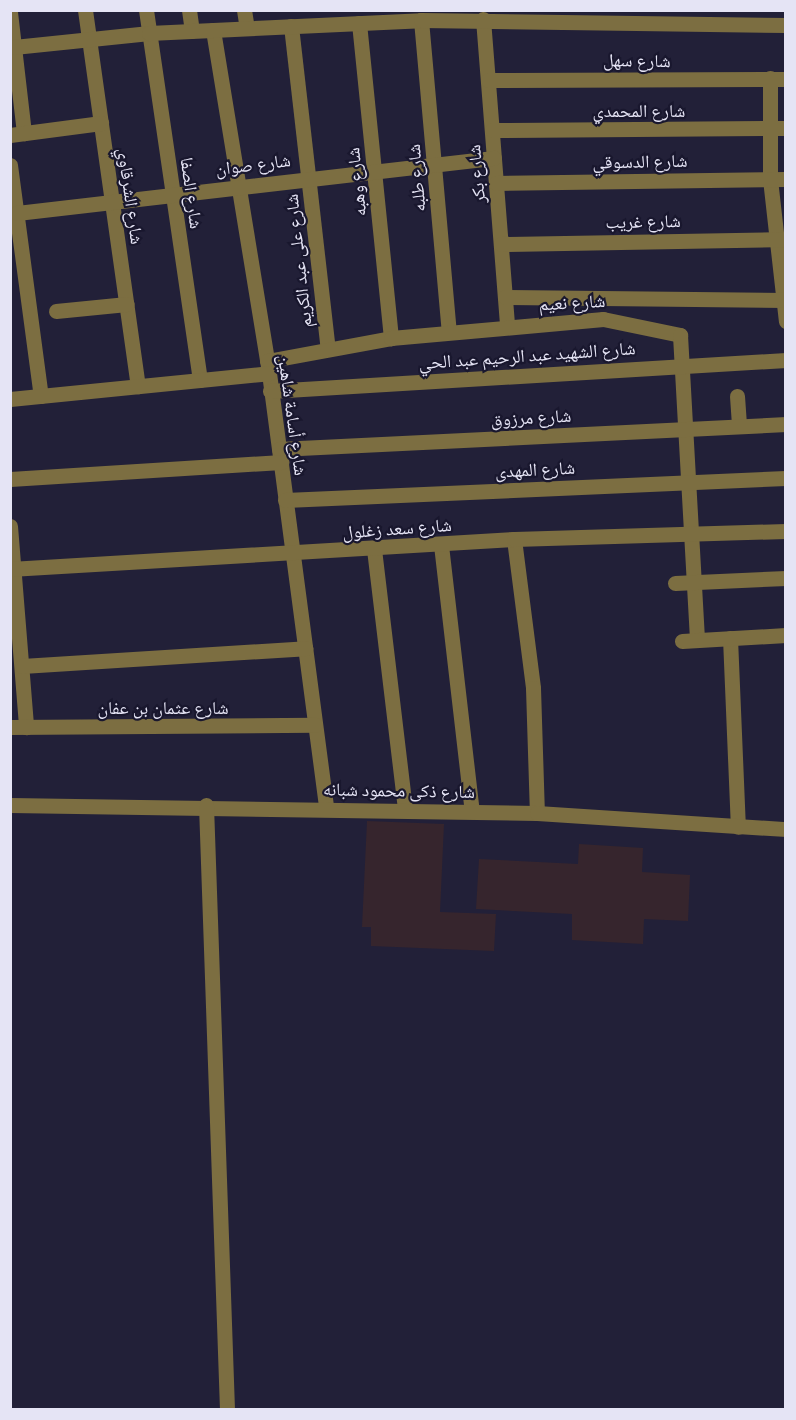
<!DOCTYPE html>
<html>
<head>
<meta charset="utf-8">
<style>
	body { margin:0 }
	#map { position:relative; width:796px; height:1420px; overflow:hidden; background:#222038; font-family:"Exo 2","Noto Naskh Arabic",sans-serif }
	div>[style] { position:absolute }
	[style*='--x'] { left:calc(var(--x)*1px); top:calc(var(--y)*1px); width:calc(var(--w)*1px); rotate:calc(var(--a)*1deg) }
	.education>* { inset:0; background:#36252d }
	.minor>* { height:15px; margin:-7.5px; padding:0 7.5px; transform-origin:7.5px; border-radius:7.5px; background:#7c6e41 }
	span { translate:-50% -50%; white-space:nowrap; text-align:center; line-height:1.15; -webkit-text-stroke:4.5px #19172e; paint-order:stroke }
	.street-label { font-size:18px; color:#e5e4f5 }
	.frame { position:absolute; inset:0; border:12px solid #e5e4f5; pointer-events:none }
</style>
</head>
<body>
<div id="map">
	<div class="education">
		<div style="clip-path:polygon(367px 821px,444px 824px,440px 912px,496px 914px,494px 951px,371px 946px,371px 927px,362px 927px)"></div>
		<div style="clip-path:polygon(579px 844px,643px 848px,642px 872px,690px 875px,688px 921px,644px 919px,643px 944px,572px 940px,572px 914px,476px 909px,479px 859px,578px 864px)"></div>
	</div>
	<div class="minor">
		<div style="--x:85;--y:10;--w:380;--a:82"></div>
		<div style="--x:146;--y:10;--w:374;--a:81.7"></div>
		<div style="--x:189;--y:10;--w:21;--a:82"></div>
		<div style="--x:244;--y:10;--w:18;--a:81"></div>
		<div style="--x:10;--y:12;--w:122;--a:83.4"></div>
		<div style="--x:483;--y:19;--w:308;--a:85.5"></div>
		<div style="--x:421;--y:20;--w:313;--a:84.9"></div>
		<div style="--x:359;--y:23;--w:317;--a:84.2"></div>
		<div style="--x:291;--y:26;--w:325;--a:83.5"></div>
		<div style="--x:213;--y:30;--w:348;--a:80.7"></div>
		<div style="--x:269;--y:373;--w:438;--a:82.5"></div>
		<div style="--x:14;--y:47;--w:136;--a:-5.9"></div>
		<div style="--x:149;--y:33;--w:272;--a:-2.7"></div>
		<div style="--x:421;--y:20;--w:365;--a:0.8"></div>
		<div style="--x:770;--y:78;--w:101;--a:90"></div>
		<div style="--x:770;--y:179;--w:143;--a:83.6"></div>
		<div style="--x:488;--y:80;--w:298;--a:-0.2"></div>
		<div style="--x:492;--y:130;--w:294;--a:-0.4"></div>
		<div style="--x:10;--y:135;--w:92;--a:-7.5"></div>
		<div style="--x:10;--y:165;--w:233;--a:82.4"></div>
		<div style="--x:496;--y:183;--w:290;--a:-0.8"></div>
		<div style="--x:17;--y:213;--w:480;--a:-6.6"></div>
		<div style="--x:501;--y:244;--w:285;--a:-1"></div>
		<div style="--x:505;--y:297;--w:281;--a:0.6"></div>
		<div style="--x:56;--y:311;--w:71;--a:-5.6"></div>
		<div style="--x:267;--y:361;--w:126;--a:-10.5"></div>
		<div style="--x:391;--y:338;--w:213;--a:-5.1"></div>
		<div style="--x:603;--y:319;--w:79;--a:11.7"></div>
		<div style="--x:680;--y:335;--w:305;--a:86.8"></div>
		<div style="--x:270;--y:391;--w:517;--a:-3.44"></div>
		<div style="--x:737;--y:396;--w:30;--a:86"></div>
		<div style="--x:10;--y:399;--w:260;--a:-5.7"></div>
		<div style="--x:279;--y:449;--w:508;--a:-2.82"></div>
		<div style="--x:10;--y:479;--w:272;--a:-3.6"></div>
		<div style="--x:285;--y:500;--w:501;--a:-2.51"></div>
		<div style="--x:10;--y:526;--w:202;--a:85.4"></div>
		<div style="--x:514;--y:539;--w:150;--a:82.7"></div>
		<div style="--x:533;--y:688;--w:125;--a:88.2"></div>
		<div style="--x:441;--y:545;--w:268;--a:83.4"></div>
		<div style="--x:374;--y:549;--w:262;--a:83.2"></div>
		<div style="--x:10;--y:569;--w:505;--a:-3.41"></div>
		<div style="--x:514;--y:539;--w:272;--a:-1.7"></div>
		<div style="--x:675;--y:583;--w:111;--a:-2.6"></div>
		<div style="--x:730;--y:638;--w:189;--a:87.6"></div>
		<div style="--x:682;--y:641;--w:104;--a:-3.3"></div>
		<div style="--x:22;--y:666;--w:284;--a:-3.6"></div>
		<div style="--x:10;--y:727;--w:305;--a:-0.4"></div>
		<div style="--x:10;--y:805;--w:527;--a:0.87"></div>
		<div style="--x:537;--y:813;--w:250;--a:3.7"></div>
		<div style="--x:206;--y:805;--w:605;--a:88.01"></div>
	</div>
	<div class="street-label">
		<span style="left:637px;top:60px;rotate:1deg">شارع سهل</span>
		<span style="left:639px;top:110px">شارع المحمدي</span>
		<span style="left:640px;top:161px;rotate:-1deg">شارع الدسوقي</span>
		<span style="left:253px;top:164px;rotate:-7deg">شارع صوان</span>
		<span style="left:476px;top:174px;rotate:-95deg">شارع بكر</span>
		<span style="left:416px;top:178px;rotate:-95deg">شارع طلبه</span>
		<span style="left:356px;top:182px;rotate:-96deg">شارع وهبه</span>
		<span style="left:192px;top:193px;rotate:82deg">شارع الصفا</span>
		<span style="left:131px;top:196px;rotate:82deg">شارع الشرقاوي</span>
		<span style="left:643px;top:221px;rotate:-1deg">شارع غريب</span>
		<span style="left:298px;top:261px;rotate:-96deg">شارع على عبد الكريم</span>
		<span style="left:572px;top:302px;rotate:-3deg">شارع نعيم</span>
		<span style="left:527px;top:355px;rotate:-4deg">شارع الشهيد عبد الرحيم عبد الحي</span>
		<span style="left:293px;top:415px;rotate:82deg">شارع أسامة شاهين</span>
		<span style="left:531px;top:417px;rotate:-3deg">شارع مرزوق</span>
		<span style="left:535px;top:469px;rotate:-3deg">شارع المهدى</span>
		<span style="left:397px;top:528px;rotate:-4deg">شارع سعد زغلول</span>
		<span style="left:163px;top:707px">شارع عثمان بن عفان</span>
		<span style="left:399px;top:790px;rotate:1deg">شارع ذكى محمود شبانه</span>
	</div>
	<div class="frame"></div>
</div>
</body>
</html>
